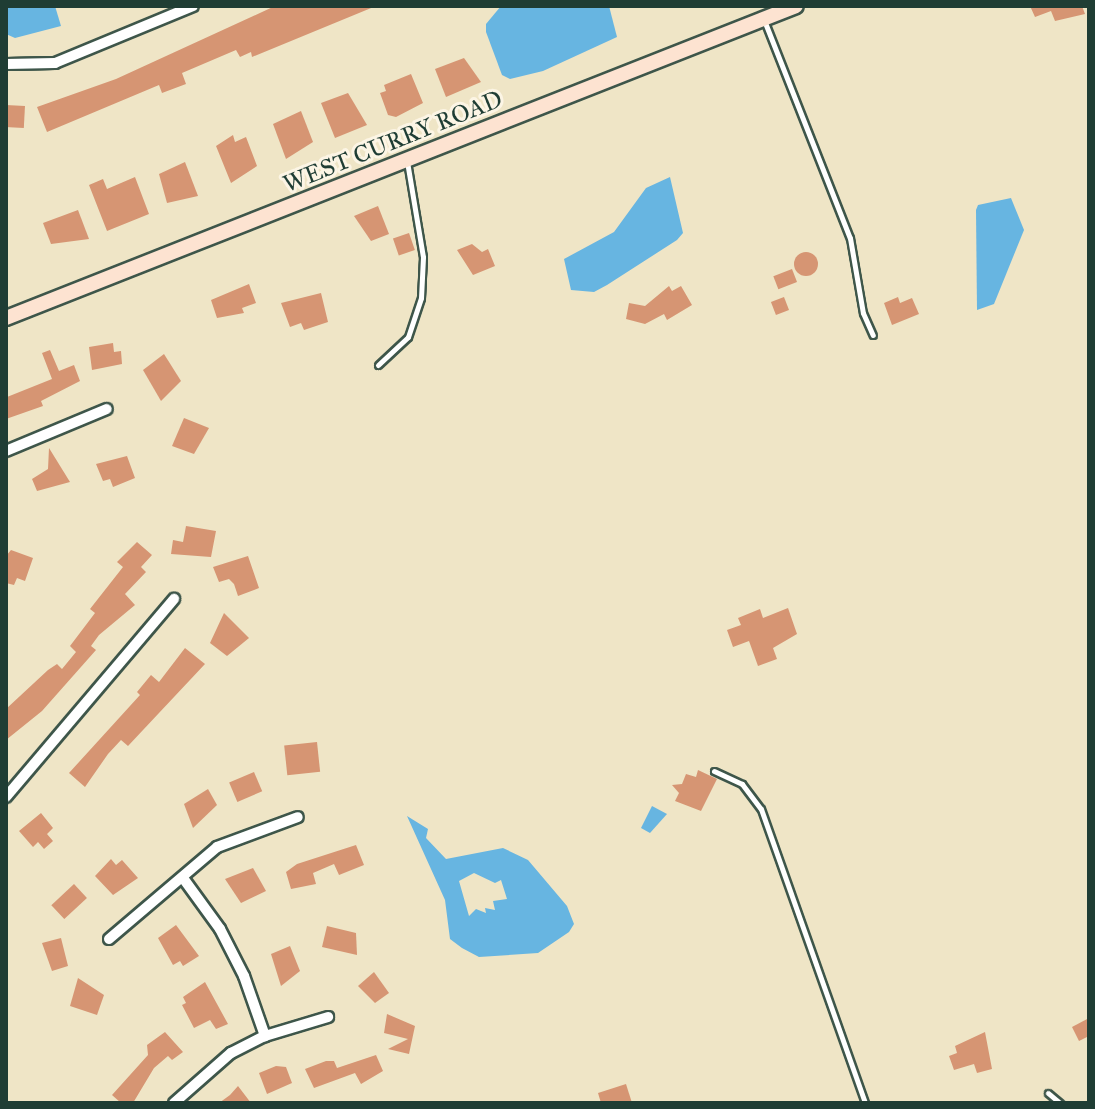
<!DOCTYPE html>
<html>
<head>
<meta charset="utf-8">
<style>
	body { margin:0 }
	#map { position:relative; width:1095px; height:1109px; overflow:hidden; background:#efe5c6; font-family:"IM FELL Great Primer",serif }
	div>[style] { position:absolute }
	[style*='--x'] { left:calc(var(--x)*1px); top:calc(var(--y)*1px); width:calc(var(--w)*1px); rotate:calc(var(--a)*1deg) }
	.water>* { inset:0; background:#67b5e1 }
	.building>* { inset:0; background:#d69573; transform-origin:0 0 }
	.round { border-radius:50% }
	.roads { filter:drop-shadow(2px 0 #3e564a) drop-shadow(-2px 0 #3e564a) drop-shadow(0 2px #3e564a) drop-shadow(0 -2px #3e564a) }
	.lane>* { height:5px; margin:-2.5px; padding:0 2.5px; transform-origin:2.5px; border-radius:2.5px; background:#fff }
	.street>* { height:10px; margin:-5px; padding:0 5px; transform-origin:5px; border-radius:5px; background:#fff }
	.secondary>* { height:14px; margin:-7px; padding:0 7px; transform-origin:7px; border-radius:7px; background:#fde3d1 }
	span { translate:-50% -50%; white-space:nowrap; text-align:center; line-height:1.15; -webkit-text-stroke:6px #fcf5e5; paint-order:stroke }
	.street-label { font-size:24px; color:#1f3d34 }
	.frame { position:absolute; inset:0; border:8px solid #1f3d34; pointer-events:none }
</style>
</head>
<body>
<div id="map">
	<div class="water">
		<div style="clip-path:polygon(6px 6px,55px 6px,61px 26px,15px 38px,6px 34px)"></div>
		<div style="clip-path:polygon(501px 6px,609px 6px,617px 37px,543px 71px,510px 79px,502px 75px,486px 32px,486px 24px)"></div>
		<div style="clip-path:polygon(670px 177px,683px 233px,677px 240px,607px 285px,594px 292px,571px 290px,564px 259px,614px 232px,646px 188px)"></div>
		<div style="clip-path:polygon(1011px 198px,1024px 230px,994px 304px,977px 310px,976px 210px,978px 205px)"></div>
		<div style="clip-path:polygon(652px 806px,667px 814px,650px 833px,641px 828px)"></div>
		<div style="clip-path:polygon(evenodd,407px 816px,428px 829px,426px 838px,446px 859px,503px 848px,528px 860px,567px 906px,574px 924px,569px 932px,538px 953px,479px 957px,462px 948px,450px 939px,445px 900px,407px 816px,474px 873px,495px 883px,501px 880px,507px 899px,493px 901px,495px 910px,485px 908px,486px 913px,476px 909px,469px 916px,459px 881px,474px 873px)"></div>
	</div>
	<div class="building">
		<div style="clip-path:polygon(275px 6px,376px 6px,252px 57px,251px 52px,240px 57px,236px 50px,182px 73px,186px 84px,162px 93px,159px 85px,47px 132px,37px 107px,116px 79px)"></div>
		<div style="clip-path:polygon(1030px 6px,1082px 6px,1085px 14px,1055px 21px,1051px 11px,1035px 17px)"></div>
		<div style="clip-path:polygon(464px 58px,481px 82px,446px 97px,435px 69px)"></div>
		<div style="clip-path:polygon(411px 74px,423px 103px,396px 117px,388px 115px,380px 93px,386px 91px,384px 85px)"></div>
		<div style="clip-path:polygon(348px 93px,367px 125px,335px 138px,321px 103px)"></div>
		<div style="left:6px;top:105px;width:19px;height:22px;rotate:3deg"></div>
		<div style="clip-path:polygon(301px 111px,313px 142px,286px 159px,273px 124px)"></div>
		<div style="clip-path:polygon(233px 135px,235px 142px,246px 137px,257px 166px,231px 183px,216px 146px)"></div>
		<div style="clip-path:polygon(185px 162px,198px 196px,167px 203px,159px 174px)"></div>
		<div style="clip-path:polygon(135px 177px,149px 214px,107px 231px,89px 185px,103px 179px,107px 189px)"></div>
		<div style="clip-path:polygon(378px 206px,389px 234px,371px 241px,354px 216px)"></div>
		<div style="clip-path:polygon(78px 210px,89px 239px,51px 244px,43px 223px)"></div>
		<div style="left:409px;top:233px;width:18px;height:17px;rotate:71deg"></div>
		<div style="clip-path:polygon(472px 244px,482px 252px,488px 249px,495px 266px,473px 275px,457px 250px)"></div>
		<div class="round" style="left:794px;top:252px;width:24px;height:24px"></div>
		<div style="left:792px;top:269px;width:14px;height:20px;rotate:69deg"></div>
		<div style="clip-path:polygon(249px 284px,256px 303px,242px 308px,244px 313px,217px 318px,211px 300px)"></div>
		<div style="clip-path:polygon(669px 286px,672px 291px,681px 286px,692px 305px,667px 320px,664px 314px,645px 324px,626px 319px,629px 303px,645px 306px)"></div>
		<div style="clip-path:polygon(321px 293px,328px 322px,304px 330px,301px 323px,290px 327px,281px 303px)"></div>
		<div style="left:784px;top:297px;width:14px;height:14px;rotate:69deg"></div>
		<div style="clip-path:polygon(898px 297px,900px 303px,912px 298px,919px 314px,892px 325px,884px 303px)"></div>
		<div style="clip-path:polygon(113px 343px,114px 352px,121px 351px,122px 364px,92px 370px,89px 347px)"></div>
		<div style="clip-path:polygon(50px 350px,59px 371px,74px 365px,80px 381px,41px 401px,43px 406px,6px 419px,7px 397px,52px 379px,42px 353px)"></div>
		<div style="clip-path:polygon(164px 354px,181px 381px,161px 401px,143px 370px)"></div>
		<div style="clip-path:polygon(184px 418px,209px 428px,194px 454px,172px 446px)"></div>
		<div style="clip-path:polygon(49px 448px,70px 482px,37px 491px,32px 479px,48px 469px)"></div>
		<div style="clip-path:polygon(127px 456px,135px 478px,113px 487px,110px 479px,103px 481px,96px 464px)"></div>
		<div style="clip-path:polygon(186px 526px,216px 531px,211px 557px,171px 554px,173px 540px,183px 542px)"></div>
		<div style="clip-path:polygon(137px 542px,152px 555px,141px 567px,146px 572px,125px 594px,135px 605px,99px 635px,91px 646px,96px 650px,42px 711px,6px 740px,6px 709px,48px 670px,57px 664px,62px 669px,76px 652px,70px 646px,95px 613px,90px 609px,123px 567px,117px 562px)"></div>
		<div style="clip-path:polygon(11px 550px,33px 558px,25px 581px,17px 578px,14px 585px,6px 583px,6px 556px)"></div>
		<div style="clip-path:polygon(248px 556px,259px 588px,238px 596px,234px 584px,229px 579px,219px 582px,213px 567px)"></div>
		<div style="clip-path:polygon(788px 608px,797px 634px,773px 648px,777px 659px,758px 666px,749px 641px,733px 647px,727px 630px,741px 625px,738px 618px,760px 609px,763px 618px)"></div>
		<div style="clip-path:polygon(224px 613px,249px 638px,227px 656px,210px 643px)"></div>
		<div style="clip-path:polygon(185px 648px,205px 664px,128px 746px,121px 740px,108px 754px,85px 787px,69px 773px,140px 695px,137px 692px,151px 675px,159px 682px)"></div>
		<div style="left:317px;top:742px;width:30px;height:33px;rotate:84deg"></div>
		<div style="clip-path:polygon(698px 770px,717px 779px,701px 811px,675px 801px,679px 793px,672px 785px,682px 784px,686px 774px,696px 777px)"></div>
		<div style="left:254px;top:772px;width:21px;height:27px;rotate:67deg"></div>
		<div style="clip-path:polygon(208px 789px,217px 805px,193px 828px,184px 804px)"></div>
		<div style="clip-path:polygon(41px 813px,53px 828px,47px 834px,53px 841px,44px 849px,38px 842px,33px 847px,19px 831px)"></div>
		<div style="clip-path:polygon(356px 845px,364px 865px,339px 875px,334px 864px,313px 873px,316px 884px,291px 889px,286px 872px,297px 864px)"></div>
		<div style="clip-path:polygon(111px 859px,116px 865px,122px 860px,138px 878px,113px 895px,95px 876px)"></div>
		<div style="clip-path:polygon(253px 868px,266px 891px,241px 903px,225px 879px)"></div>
		<div style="left:74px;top:884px;width:19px;height:31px;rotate:47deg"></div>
		<div style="clip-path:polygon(176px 925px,199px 956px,183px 966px,180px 961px,173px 965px,158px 938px)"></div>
		<div style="clip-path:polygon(327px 926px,356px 933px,357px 955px,322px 947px)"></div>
		<div style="clip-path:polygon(61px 938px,68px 966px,52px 971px,42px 943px)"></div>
		<div style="clip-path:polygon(290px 946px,300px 971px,281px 986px,271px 954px)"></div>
		<div style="clip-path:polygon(374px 972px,389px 993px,375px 1003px,358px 986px)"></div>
		<div style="clip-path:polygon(78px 978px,104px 995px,97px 1015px,70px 1006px)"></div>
		<div style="clip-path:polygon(205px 982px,228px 1024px,216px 1029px,210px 1020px,194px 1028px,182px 1005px,186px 1003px,183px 997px)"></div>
		<div style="clip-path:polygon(387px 1014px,415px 1026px,409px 1054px,388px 1049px,408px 1039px,384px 1033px)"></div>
		<div style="clip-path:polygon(1089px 1018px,1089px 1036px,1079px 1041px,1072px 1027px)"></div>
		<div style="clip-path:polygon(165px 1032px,183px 1052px,172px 1060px,168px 1056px,154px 1068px,133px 1103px,121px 1103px,112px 1095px,148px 1055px,147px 1045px)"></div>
		<div style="clip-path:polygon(985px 1032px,992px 1069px,977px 1073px,974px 1064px,954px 1070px,949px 1056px,957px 1053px,955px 1046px)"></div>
		<div style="clip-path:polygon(376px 1055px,383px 1071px,361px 1084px,355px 1073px,314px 1088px,305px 1069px,326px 1061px,334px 1061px,337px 1068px)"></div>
		<div style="clip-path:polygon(276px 1066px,286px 1067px,292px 1083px,267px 1094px,259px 1073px)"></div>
		<div style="clip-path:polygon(626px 1084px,632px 1103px,601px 1103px,598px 1093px)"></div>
		<div style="clip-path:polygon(238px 1086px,251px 1103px,219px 1103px,230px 1095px)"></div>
	</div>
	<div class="roads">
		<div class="lane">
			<div style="--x:764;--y:20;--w:234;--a:68.5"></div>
			<div style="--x:850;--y:238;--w:76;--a:80.2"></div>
			<div style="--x:863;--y:313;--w:24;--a:66"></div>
			<div style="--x:378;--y:365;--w:41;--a:-43"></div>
			<div style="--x:408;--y:337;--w:41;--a:-71.6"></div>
			<div style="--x:421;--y:298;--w:41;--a:-87.2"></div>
			<div style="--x:423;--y:257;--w:97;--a:-99.5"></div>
			<div style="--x:714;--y:771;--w:31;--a:25"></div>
			<div style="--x:742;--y:784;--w:31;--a:53"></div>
			<div style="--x:761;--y:809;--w:312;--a:70.5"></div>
			<div style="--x:1048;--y:1093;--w:16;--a:40"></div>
		</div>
		<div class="street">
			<div style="--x:6;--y:64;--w:49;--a:-1.2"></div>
			<div style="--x:55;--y:63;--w:149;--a:-22.4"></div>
			<div style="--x:6;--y:451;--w:109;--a:-22.6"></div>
			<div style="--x:6;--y:797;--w:260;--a:-49.7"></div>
			<div style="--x:183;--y:878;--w:63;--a:54"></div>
			<div style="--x:220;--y:929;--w:53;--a:62.9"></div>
			<div style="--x:244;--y:976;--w:64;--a:70.7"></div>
			<div style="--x:109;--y:939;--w:142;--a:-40.4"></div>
			<div style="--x:217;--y:847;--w:86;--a:-20.3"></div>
			<div style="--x:174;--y:1103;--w:76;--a:-41.3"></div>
			<div style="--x:231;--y:1053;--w:38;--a:-27"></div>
			<div style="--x:265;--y:1036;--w:66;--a:-16.8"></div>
		</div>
		<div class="secondary">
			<div style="--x:6;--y:318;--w:849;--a:-21.55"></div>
		</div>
	</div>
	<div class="street-label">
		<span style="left:393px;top:142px;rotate:-22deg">WEST CURRY ROAD</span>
	</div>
	<div class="frame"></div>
</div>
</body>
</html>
